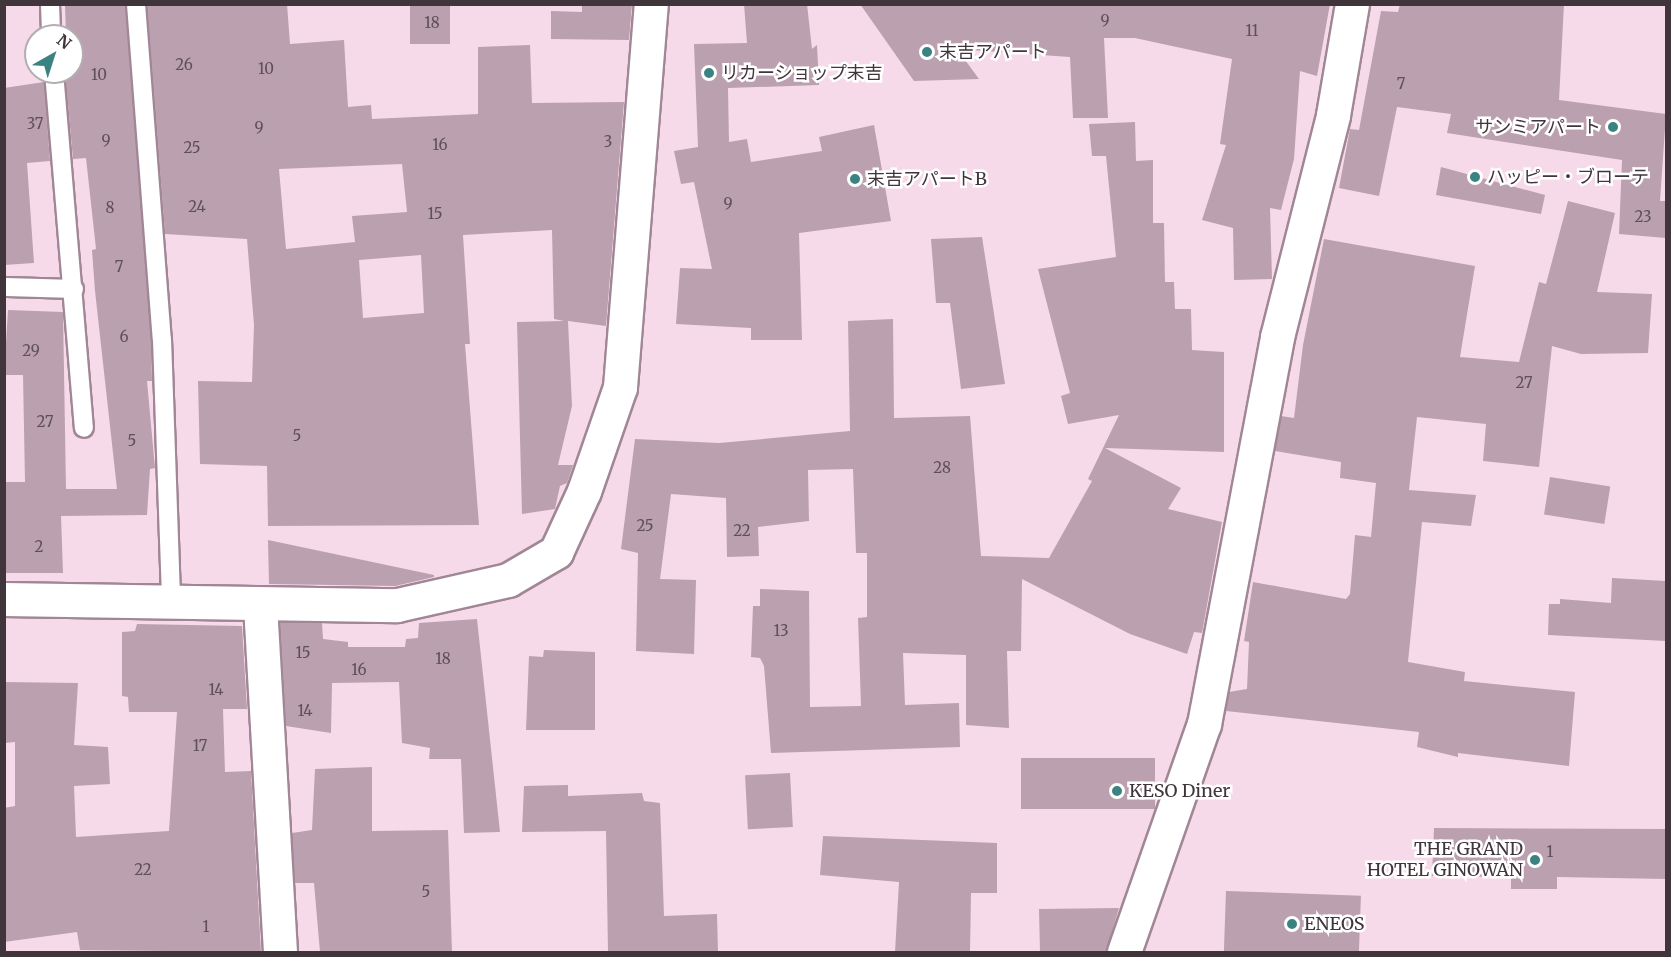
<!DOCTYPE html>
<html>
<head>
<meta charset="utf-8">
<style>
	body { margin:0 }
	#map { position:relative; width:1671px; height:957px; overflow:hidden; background:#f7daea; font-family:Merriweather,"Noto Sans JP",serif }
	div>[style] { position:absolute }
	[style*='--x'] { left:calc(var(--x)*1px); top:calc(var(--y)*1px); width:calc(var(--w)*1px); rotate:calc(var(--a)*1deg) }
	.building>* { inset:0; background:#bba0af; transform-origin:0 0 }
	.roads { filter:drop-shadow(2px 0 #a18795) drop-shadow(-2px 0 #a18795) drop-shadow(0 2px #a18795) drop-shadow(0 -2px #a18795) }
	.lane>* { height:18px; margin:-9px; padding:0 9px; transform-origin:9px; border-radius:9px; background:#fff }
	.street>* { height:33px; margin:-16.5px; padding:0 16.5px; transform-origin:16.5px; border-radius:16.5px; background:#fff }
	.dots>* { width:16px; height:16px; translate:-50% -50%; box-sizing:border-box; border:3px solid #fff; border-radius:50% }
	span { translate:-50% -50%; white-space:nowrap; text-align:center; line-height:1.15; -webkit-text-stroke:5px #fff; paint-order:stroke }
	.number-label { font-size:15px; color:#5f5058 }
	.number-label span { -webkit-text-stroke-width:0 }
	.poi-label { font-size:18px; color:#40353b }
	.left { translate:0 -50%; text-align:left }
	.right { translate:-100% -50%; text-align:right }
	.frame { position:absolute; inset:0; border:6px solid #40353b; pointer-events:none }
	.north { position:absolute; left:24px; top:24px; width:60px; height:60px; box-sizing:border-box; background:#fff; border:2px solid #b3aeb1; border-radius:50%; rotate:39deg; font-size:16px; font-weight:700; line-height:24px; text-align:center; color:#40353b }
	.north::after { content:''; display:block; margin:auto; width:21px; height:27px; background:#3b8382; clip-path:polygon(50% 0,100% 100%,50% 72%,0 100%) }
</style>
</head>
<body>
<div id="map">
	<div class="building">
		<div style="clip-path:polygon(65px 4px,125px 4px,151px 340px,152px 381px,147px 381px,155px 468px,150px 469px,147px 515px,61px 516px,63px 573px,4px 573px,4px 482px,25px 482px,23px 375px,4px 375px,8px 310px,63px 312px,66px 489px,117px 489px,95px 291px,92px 250px,96px 249px,86px 158px,73px 159px,65px 72px,72px 72px,72px 36px,66px 36px)"></div>
		<div style="clip-path:polygon(evenodd,147px 4px,287px 4px,290px 44px,344px 40px,348px 107px,371px 105px,372px 119px,478px 114px,478px 47px,530px 45px,532px 103px,624px 102px,606px 326px,568px 321px,572px 406px,558px 465px,573px 465px,567px 483px,560px 486px,555px 509px,522px 514px,517px 322px,564px 321px,554px 319px,552px 230px,463px 235px,470px 344px,465px 344px,479px 525px,268px 526px,267px 466px,200px 464px,198px 381px,252px 382px,254px 325px,247px 239px,165px 234px,147px 4px,402px 164px,407px 212px,352px 216px,355px 242px,286px 249px,279px 169px,402px 164px,147px 4px,421px 255px,424px 313px,363px 318px,359px 260px,421px 255px)"></div>
		<div style="left:410px;top:4px;width:40px;height:40px"></div>
		<div style="clip-path:polygon(582px 4px,632px 4px,629px 40px,551px 39px,551px 11px,582px 12px)"></div>
		<div style="clip-path:polygon(744px 4px,807px 4px,812px 49px,817px 45px,819px 85px,728px 88px,729px 142px,747px 139px,751px 162px,822px 151px,819px 137px,874px 125px,891px 221px,799px 233px,802px 340px,751px 340px,751px 328px,676px 324px,680px 268px,712px 269px,694px 182px,681px 184px,674px 151px,698px 147px,694px 44px,747px 43px)"></div>
		<div style="clip-path:polygon(860px 4px,1330px 4px,1317px 76px,1300px 71px,1294px 159px,1281px 210px,1270px 208px,1272px 279px,1234px 280px,1233px 228px,1202px 220px,1226px 145px,1220px 144px,1232px 59px,1135px 38px,1104px 38px,1108px 118px,1073px 118px,1070px 57px,957px 49px,979px 79px,914px 81px)"></div>
		<div style="clip-path:polygon(1400px 4px,1564px 4px,1559px 100px,1666px 114px,1660px 201px,1666px 201px,1666px 238px,1619px 234px,1622px 160px,1447px 133px,1451px 114px,1397px 107px,1379px 196px,1339px 188px,1350px 129px,1359px 130px,1381px 11px,1398px 12px)"></div>
		<div style="clip-path:polygon(44px 82px,50px 161px,27px 163px,34px 263px,4px 265px,4px 88px)"></div>
		<div style="clip-path:polygon(1135px 122px,1136px 161px,1153px 160px,1153px 223px,1164px 223px,1165px 282px,1174px 282px,1175px 309px,1191px 309px,1192px 350px,1224px 352px,1224px 452px,1105px 448px,1181px 488px,1168px 509px,1222px 522px,1202px 633px,1194px 632px,1187px 654px,1130px 634px,1022px 579px,1021px 651px,1007px 651px,1009px 728px,966px 725px,966px 655px,903px 653px,905px 705px,959px 703px,960px 747px,771px 753px,764px 666px,760px 658px,751px 657px,753px 606px,760px 606px,760px 589px,809px 591px,810px 707px,861px 706px,858px 618px,867px 617px,867px 553px,856px 553px,853px 469px,808px 470px,809px 521px,758px 527px,759px 556px,727px 557px,726px 498px,671px 494px,660px 579px,696px 580px,694px 654px,636px 651px,638px 553px,621px 549px,635px 439px,719px 443px,850px 431px,848px 321px,893px 319px,894px 418px,970px 416px,981px 556px,1049px 558px,1092px 481px,1088px 479px,1119px 415px,1068px 424px,1061px 396px,1070px 393px,1038px 269px,1116px 257px,1106px 156px,1092px 156px,1089px 124px)"></div>
		<div style="clip-path:polygon(1441px 167px,1545px 195px,1541px 214px,1436px 195px)"></div>
		<div style="clip-path:polygon(1568px 201px,1615px 213px,1597px 292px,1652px 294px,1648px 353px,1581px 354px,1552px 346px,1539px 467px,1483px 461px,1486px 424px,1417px 417px,1409px 490px,1476px 495px,1471px 526px,1422px 522px,1408px 662px,1465px 672px,1464px 681px,1575px 692px,1569px 766px,1458px 753px,1458px 757px,1417px 747px,1419px 732px,1226px 711px,1229px 692px,1247px 689px,1249px 642px,1244px 641px,1253px 582px,1346px 599px,1350px 594px,1355px 535px,1371px 537px,1376px 483px,1340px 478px,1341px 462px,1275px 451px,1281px 416px,1294px 418px,1303px 345px,1324px 239px,1475px 266px,1460px 357px,1519px 362px,1539px 282px,1546px 284px)"></div>
		<div style="clip-path:polygon(982px 237px,1005px 384px,961px 389px,950px 303px,936px 303px,931px 239px)"></div>
		<div style="left:1550px;top:477px;width:61px;height:38px;rotate:9deg"></div>
		<div style="clip-path:polygon(268px 540px,434px 575px,434px 577px,395px 586px,269px 584px)"></div>
		<div style="clip-path:polygon(1612px 578px,1666px 581px,1666px 641px,1548px 635px,1549px 604px,1560px 604px,1560px 599px,1611px 603px)"></div>
		<div style="clip-path:polygon(477px 619px,500px 832px,464px 833px,461px 759px,429px 759px,430px 748px,402px 743px,399px 682px,332px 683px,331px 733px,286px 726px,280px 622px,322px 623px,323px 639px,348px 642px,348px 647px,405px 647px,406px 639px,418px 638px,419px 623px)"></div>
		<div style="clip-path:polygon(137px 624px,242px 626px,247px 709px,223px 709px,225px 772px,251px 771px,261px 952px,80px 950px,77px 932px,4px 942px,4px 808px,15px 806px,15px 742px,4px 743px,4px 682px,78px 683px,74px 745px,108px 747px,110px 784px,74px 786px,76px 837px,169px 831px,177px 712px,129px 712px,128px 697px,122px 696px,122px 632px,135px 631px)"></div>
		<div style="clip-path:polygon(544px 650px,595px 652px,595px 730px,526px 730px,529px 656px,543px 657px)"></div>
		<div style="left:1021px;top:758px;width:134px;height:51px"></div>
		<div style="clip-path:polygon(372px 767px,372px 831px,448px 830px,452px 952px,320px 952px,314px 883px,295px 883px,292px 833px,312px 830px,315px 769px)"></div>
		<div style="left:790px;top:773px;width:54px;height:45px;rotate:87deg"></div>
		<div style="clip-path:polygon(568px 785px,568px 796px,642px 793px,644px 801px,660px 803px,664px 916px,717px 914px,718px 952px,608px 952px,606px 831px,522px 832px,524px 786px)"></div>
		<div style="clip-path:polygon(1434px 828px,1666px 829px,1666px 879px,1557px 877px,1557px 889px,1511px 889px,1511px 877px,1432px 876px)"></div>
		<div style="clip-path:polygon(823px 836px,997px 843px,997px 893px,971px 893px,970px 952px,895px 952px,899px 882px,820px 875px)"></div>
		<div style="left:1226px;top:891px;width:135px;height:61px;rotate:2deg"></div>
		<div style="clip-path:polygon(1119px 908px,1106px 952px,1040px 952px,1039px 909px)"></div>
	</div>
	<div class="roads">
		<div class="lane">
			<div style="--x:50;--y:4;--w:32;--a:88"></div>
			<div style="--x:136;--y:4;--w:336;--a:85.6"></div>
			<div style="--x:162;--y:339;--w:262;--a:88"></div>
			<div style="--x:54;--y:72;--w:357;--a:85.2"></div>
			<div style="--x:4;--y:287;--w:70;--a:1.6"></div>
		</div>
		<div class="street">
			<div style="--x:4;--y:599;--w:393;--a:0.9"></div>
			<div style="--x:397;--y:605;--w:114;--a:-12.7"></div>
			<div style="--x:508;--y:580;--w:56;--a:-30.3"></div>
			<div style="--x:556;--y:552;--w:67;--a:-65.3"></div>
			<div style="--x:584;--y:491;--w:110;--a:-70.9"></div>
			<div style="--x:620;--y:387;--w:384;--a:-85.4"></div>
			<div style="--x:260;--y:605;--w:348;--a:86.7"></div>
			<div style="--x:1124;--y:952;--w:242;--a:-70.7"></div>
			<div style="--x:1204;--y:724;--w:394;--a:-79.3"></div>
			<div style="--x:1277;--y:337;--w:229;--a:-75.8"></div>
			<div style="--x:1333;--y:115;--w:113;--a:-80.3"></div>
		</div>
	</div>
	<div class="dots">
		<div style="left:927px;top:52px;background:#3b8382"></div>
		<div style="left:709px;top:73px;background:#3b8382"></div>
		<div style="left:1613px;top:127px;background:#3b8382"></div>
		<div style="left:1475px;top:177px;background:#3b8382"></div>
		<div style="left:855px;top:179px;background:#3b8382"></div>
		<div style="left:1117px;top:791px;background:#3b8382"></div>
		<div style="left:1535px;top:860px;background:#3b8382"></div>
		<div style="left:1292px;top:924px;background:#3b8382"></div>
	</div>
	<div class="number-label">
		<span style="left:1105px;top:21px">9</span>
		<span style="left:432px;top:23px">18</span>
		<span style="left:1252px;top:31px">11</span>
		<span style="left:184px;top:65px">26</span>
		<span style="left:266px;top:69px">10</span>
		<span style="left:99px;top:75px">10</span>
		<span style="left:1401px;top:84px">7</span>
		<span style="left:35px;top:124px">37</span>
		<span style="left:259px;top:128px">9</span>
		<span style="left:106px;top:141px">9</span>
		<span style="left:608px;top:142px">3</span>
		<span style="left:440px;top:145px">16</span>
		<span style="left:192px;top:148px">25</span>
		<span style="left:728px;top:204px">9</span>
		<span style="left:197px;top:207px">24</span>
		<span style="left:110px;top:208px">8</span>
		<span style="left:435px;top:214px">15</span>
		<span style="left:1643px;top:217px">23</span>
		<span style="left:119px;top:267px">7</span>
		<span style="left:124px;top:337px">6</span>
		<span style="left:31px;top:351px">29</span>
		<span style="left:1524px;top:383px">27</span>
		<span style="left:45px;top:422px">27</span>
		<span style="left:297px;top:436px">5</span>
		<span style="left:132px;top:441px">5</span>
		<span style="left:942px;top:468px">28</span>
		<span style="left:645px;top:526px">25</span>
		<span style="left:742px;top:531px">22</span>
		<span style="left:39px;top:547px">2</span>
		<span style="left:781px;top:631px">13</span>
		<span style="left:303px;top:653px">15</span>
		<span style="left:443px;top:659px">18</span>
		<span style="left:359px;top:670px">16</span>
		<span style="left:216px;top:690px">14</span>
		<span style="left:305px;top:711px">14</span>
		<span style="left:200px;top:746px">17</span>
		<span style="left:1550px;top:852px">1</span>
		<span style="left:143px;top:870px">22</span>
		<span style="left:426px;top:892px">5</span>
		<span style="left:206px;top:927px">1</span>
	</div>
	<div class="poi-label">
		<span class="left" style="left:939px;top:52px">末吉アパート</span>
		<span class="left" style="left:721px;top:73px">リカーショップ末吉</span>
		<span class="right" style="left:1601px;top:127px">サンミアパート</span>
		<span class="left" style="left:1487px;top:177px">ハッピー・ブローテ</span>
		<span class="left" style="left:867px;top:179px">末吉アパートB</span>
		<span class="left" style="left:1129px;top:791px">KESO Diner</span>
		<span class="right" style="left:1523px;top:860px">THE GRAND<br>HOTEL GINOWAN</span>
		<span class="left" style="left:1304px;top:924px">ENEOS</span>
	</div>
	<div class="frame"></div>
	<div class="north">N</div>
</div>
</body>
</html>
